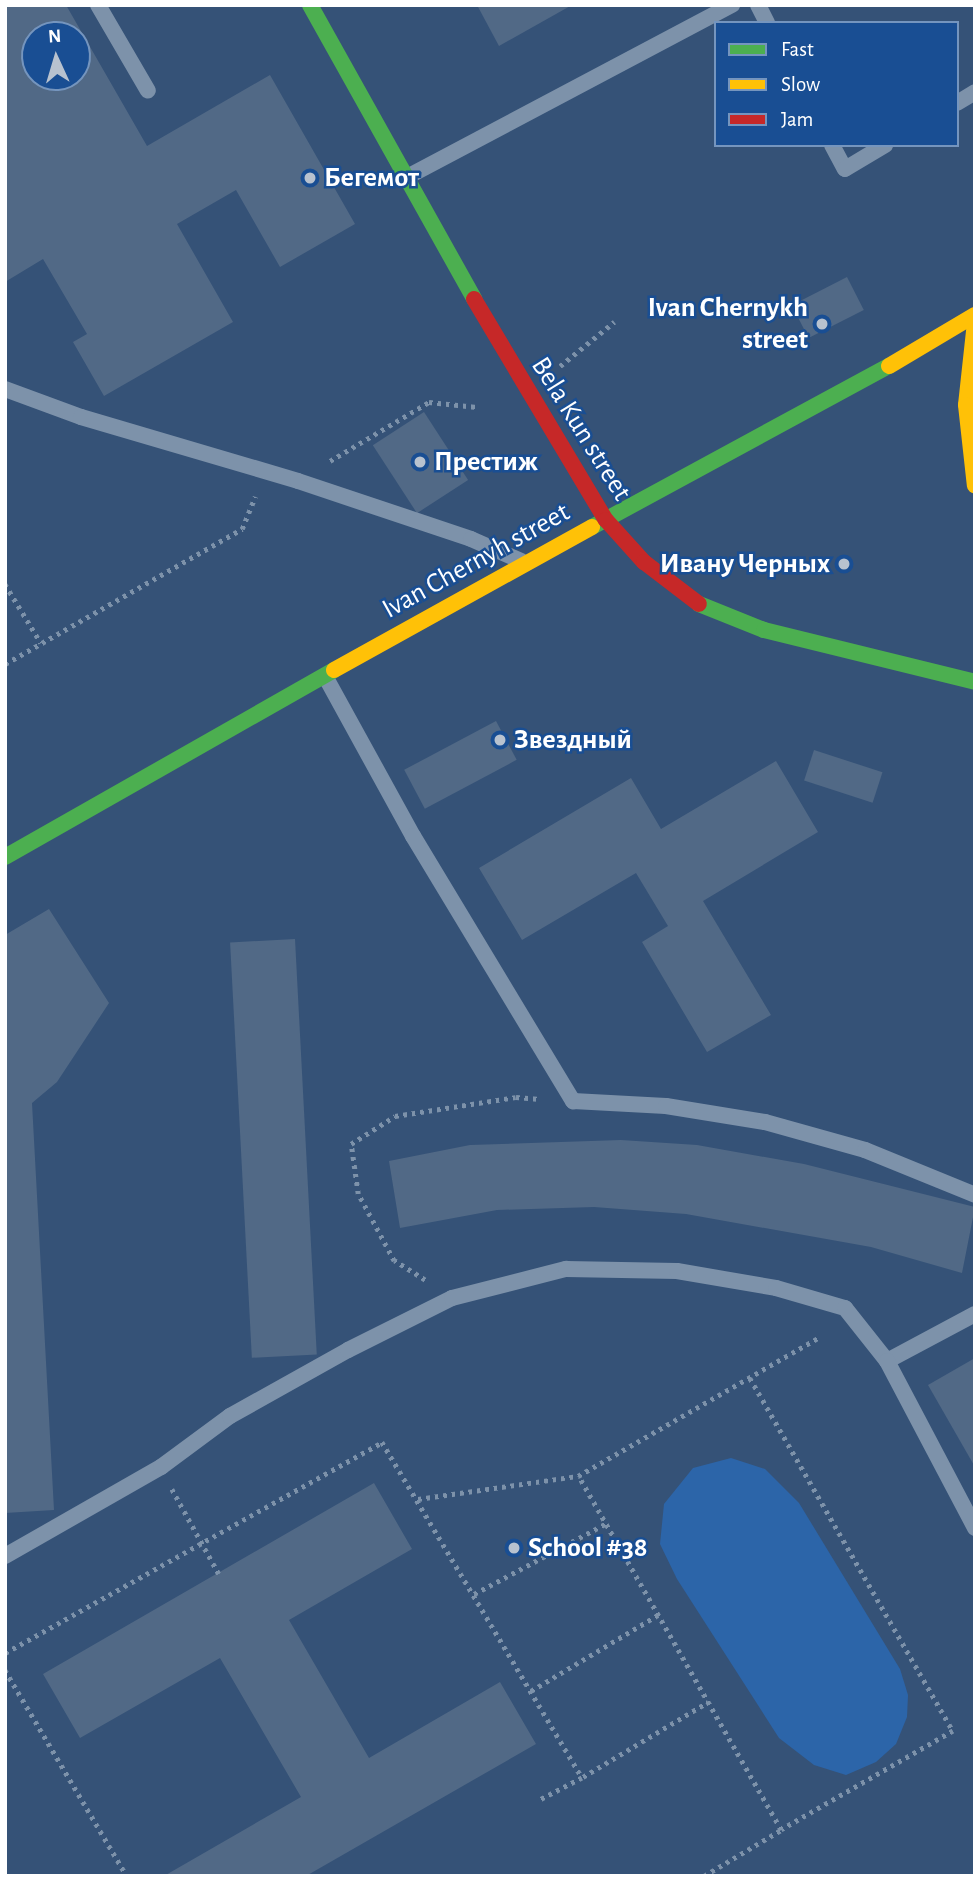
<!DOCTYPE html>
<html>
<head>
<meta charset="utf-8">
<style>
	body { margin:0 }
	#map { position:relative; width:980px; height:1881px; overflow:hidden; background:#355277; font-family:"Alegreya Sans",sans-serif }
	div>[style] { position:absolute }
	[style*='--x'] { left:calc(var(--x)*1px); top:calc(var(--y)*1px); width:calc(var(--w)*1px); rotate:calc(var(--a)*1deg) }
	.green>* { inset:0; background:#2c65a9 }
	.building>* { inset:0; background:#516986; transform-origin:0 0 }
	.path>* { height:4.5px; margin-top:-2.25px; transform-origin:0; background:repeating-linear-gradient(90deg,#7d92aa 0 3.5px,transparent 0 8.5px) }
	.lane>* { height:16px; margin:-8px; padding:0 8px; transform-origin:8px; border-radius:8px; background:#7d92aa }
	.fast>* { height:16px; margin:-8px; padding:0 8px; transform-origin:8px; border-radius:8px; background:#4caf50 }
	.slow>* { height:16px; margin:-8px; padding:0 8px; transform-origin:8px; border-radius:8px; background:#ffc107 }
	.jam>* { height:16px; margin:-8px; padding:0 8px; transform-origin:8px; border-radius:8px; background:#c62828 }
	.dots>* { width:19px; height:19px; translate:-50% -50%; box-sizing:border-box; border:4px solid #194e93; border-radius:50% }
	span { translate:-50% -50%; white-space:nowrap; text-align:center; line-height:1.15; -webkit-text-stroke:5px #194e93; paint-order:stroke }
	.poi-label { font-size:28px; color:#fff; font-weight:700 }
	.left { translate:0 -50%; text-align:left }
	.right { translate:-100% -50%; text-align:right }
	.street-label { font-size:28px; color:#fff }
	.frame { position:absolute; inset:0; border:7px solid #fff; pointer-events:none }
	.legend { position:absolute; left:714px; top:21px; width:245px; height:126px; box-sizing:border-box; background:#194e93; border:2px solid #7595be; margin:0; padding:9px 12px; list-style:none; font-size:21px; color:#fff }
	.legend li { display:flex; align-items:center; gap:14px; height:35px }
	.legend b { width:35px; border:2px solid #7595be }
	.north { position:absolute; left:21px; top:21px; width:70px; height:70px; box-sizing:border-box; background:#194e93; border:2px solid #7595be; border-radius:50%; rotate:356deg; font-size:19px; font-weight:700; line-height:28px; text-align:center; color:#fff }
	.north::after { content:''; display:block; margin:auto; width:24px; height:32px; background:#b8c2cf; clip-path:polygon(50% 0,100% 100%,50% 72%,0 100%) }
</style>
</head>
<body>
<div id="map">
	<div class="green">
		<div style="clip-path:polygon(731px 1458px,765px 1469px,799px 1503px,900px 1669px,908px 1695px,907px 1717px,896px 1744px,876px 1762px,846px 1775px,814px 1765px,779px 1738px,677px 1579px,660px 1544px,664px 1504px,693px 1468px)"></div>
	</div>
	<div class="building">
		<div style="clip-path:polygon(evenodd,5px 5px,66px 5px,147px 146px,270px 75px,355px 224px,280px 267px,236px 190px,177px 224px,233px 322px,104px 396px,73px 342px,87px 334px,43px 259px,5px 282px,5px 5px,35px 35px,77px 35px,77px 77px,35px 77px,35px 35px)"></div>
		<div style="clip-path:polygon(477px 5px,572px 5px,499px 46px)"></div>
		<div style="left:847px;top:277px;width:37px;height:62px;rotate:63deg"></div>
		<div style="left:424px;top:412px;width:81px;height:61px;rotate:57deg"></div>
		<div style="left:496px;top:721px;width:44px;height:104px;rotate:62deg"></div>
		<div style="left:814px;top:750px;width:72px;height:32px;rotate:18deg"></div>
		<div style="clip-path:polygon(776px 761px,818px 832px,703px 901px,771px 1015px,707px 1052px,642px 942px,668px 926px,636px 873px,522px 940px,479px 868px,631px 778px,661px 829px)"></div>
		<div style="clip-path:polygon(49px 909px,109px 1003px,57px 1082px,32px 1103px,54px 1510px,5px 1513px,5px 935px)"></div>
		<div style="left:295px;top:939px;width:416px;height:65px;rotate:87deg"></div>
		<div style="clip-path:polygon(621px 1140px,697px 1145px,804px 1164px,975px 1207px,962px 1273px,871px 1247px,686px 1214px,594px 1207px,497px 1210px,400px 1228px,389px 1161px,470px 1145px)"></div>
		<div style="clip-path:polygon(975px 1358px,975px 1467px,928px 1385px)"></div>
		<div style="clip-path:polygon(374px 1483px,412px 1549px,289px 1620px,369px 1758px,500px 1682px,536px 1744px,306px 1876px,164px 1876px,301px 1797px,220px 1658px,80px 1738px,43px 1674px)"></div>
	</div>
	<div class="path">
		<div style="--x:560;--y:366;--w:70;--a:-39.2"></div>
		<div style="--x:330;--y:461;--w:115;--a:-30.8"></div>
		<div style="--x:429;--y:402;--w:48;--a:5.9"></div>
		<div style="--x:5;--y:584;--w:69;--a:58.6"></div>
		<div style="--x:5;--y:664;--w:273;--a:-29.7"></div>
		<div style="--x:242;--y:529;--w:35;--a:-68"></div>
		<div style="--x:425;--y:1280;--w:36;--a:-148"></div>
		<div style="--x:394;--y:1261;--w:76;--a:-118.2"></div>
		<div style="--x:358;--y:1194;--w:50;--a:-98"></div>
		<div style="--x:351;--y:1144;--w:52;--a:-32.5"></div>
		<div style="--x:395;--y:1116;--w:122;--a:-8.9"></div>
		<div style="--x:516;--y:1097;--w:24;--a:5"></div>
		<div style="--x:750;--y:1378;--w:407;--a:60.1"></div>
		<div style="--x:953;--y:1731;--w:198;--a:150.1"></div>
		<div style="--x:781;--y:1830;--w:408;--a:-119.8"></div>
		<div style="--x:578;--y:1476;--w:277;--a:-29.9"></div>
		<div style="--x:172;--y:1489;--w:97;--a:61.1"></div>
		<div style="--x:418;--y:1499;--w:162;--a:-8.2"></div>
		<div style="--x:474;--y:1594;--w:149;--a:-28.1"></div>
		<div style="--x:5;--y:1653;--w:432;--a:-29.2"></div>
		<div style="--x:382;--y:1442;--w:391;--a:59.2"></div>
		<div style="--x:582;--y:1778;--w:47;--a:152.4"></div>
		<div style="--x:5;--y:1670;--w:239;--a:59.4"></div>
		<div style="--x:531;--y:1691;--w:148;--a:-30.9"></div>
		<div style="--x:583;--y:1777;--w:146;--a:-31"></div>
		<div style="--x:704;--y:1876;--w:90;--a:-30.9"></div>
	</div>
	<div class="lane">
		<div style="--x:98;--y:5;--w:99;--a:59.8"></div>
		<div style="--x:758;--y:5;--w:20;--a:63"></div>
		<div style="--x:957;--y:103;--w:21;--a:-31"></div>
		<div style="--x:832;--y:145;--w:27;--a:62"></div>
		<div style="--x:845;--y:169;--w:47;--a:-31"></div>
		<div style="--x:407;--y:177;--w:368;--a:-27.9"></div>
		<div style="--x:5;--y:389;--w:81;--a:20.2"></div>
		<div style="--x:81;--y:417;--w:226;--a:16.4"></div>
		<div style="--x:298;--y:481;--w:182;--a:18.5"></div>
		<div style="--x:471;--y:539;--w:55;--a:23.7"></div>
		<div style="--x:325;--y:676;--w:183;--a:61.2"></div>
		<div style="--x:413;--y:836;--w:310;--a:58.9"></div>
		<div style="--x:573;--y:1101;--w:93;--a:3.1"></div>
		<div style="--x:666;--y:1106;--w:100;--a:9.2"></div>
		<div style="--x:765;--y:1122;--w:104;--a:15.6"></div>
		<div style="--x:865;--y:1150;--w:119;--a:22.2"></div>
		<div style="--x:887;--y:1361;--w:100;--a:-28.1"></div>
		<div style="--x:5;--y:1556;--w:180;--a:-29.7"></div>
		<div style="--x:161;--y:1467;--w:86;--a:-36.5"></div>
		<div style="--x:230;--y:1416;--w:135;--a:-29.2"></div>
		<div style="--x:348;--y:1350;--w:116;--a:-26.6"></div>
		<div style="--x:452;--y:1298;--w:118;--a:-14.3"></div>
		<div style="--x:566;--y:1269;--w:111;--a:1"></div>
		<div style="--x:677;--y:1271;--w:100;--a:9.7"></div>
		<div style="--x:776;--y:1288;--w:72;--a:16.2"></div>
		<div style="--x:845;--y:1308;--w:68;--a:51.6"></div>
		<div style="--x:887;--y:1361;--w:189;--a:62.2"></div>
	</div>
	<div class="fast">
		<div style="--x:310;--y:5;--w:337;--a:60.8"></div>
		<div style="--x:592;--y:527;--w:338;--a:-28.5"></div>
		<div style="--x:699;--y:604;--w:70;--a:21.8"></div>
		<div style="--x:764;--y:630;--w:217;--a:13.8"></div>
		<div style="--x:5;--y:857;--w:378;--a:-29.6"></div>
	</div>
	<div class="slow">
		<div style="--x:975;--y:322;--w:83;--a:96.2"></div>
		<div style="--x:966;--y:405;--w:81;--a:83.7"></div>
		<div style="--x:889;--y:366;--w:100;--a:-30.7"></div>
		<div style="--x:334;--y:670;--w:295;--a:-29"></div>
	</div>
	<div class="jam">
		<div style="--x:474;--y:299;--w:257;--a:59.2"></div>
		<div style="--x:606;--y:520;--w:57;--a:47.9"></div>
		<div style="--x:644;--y:562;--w:69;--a:37.4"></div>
	</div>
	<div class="dots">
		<div style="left:310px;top:178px;background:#b8c2cf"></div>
		<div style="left:822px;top:324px;background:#b8c2cf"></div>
		<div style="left:420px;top:462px;background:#b8c2cf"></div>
		<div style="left:844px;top:564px;background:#b8c2cf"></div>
		<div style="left:500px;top:740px;background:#b8c2cf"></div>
		<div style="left:514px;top:1548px;background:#b8c2cf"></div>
	</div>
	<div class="poi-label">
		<span class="left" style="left:324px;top:178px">Бегемот</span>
		<span class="right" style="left:808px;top:324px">Ivan Chernykh<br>street</span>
		<span class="left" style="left:434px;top:462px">Престиж</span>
		<span class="right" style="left:830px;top:564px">Ивану Черных</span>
		<span class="left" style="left:514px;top:740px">Звездный</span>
		<span class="left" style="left:528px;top:1548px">School #38</span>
	</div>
	<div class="street-label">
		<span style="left:581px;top:429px;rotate:58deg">Bela Kun street</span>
		<span style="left:476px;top:561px;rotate:-29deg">Ivan Chernyh street</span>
	</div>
	<div class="frame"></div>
	<ul class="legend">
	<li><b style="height:9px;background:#4caf50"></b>Fast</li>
	<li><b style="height:9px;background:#ffc107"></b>Slow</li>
	<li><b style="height:9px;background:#c62828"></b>Jam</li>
	</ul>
	<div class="north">N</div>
</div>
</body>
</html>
